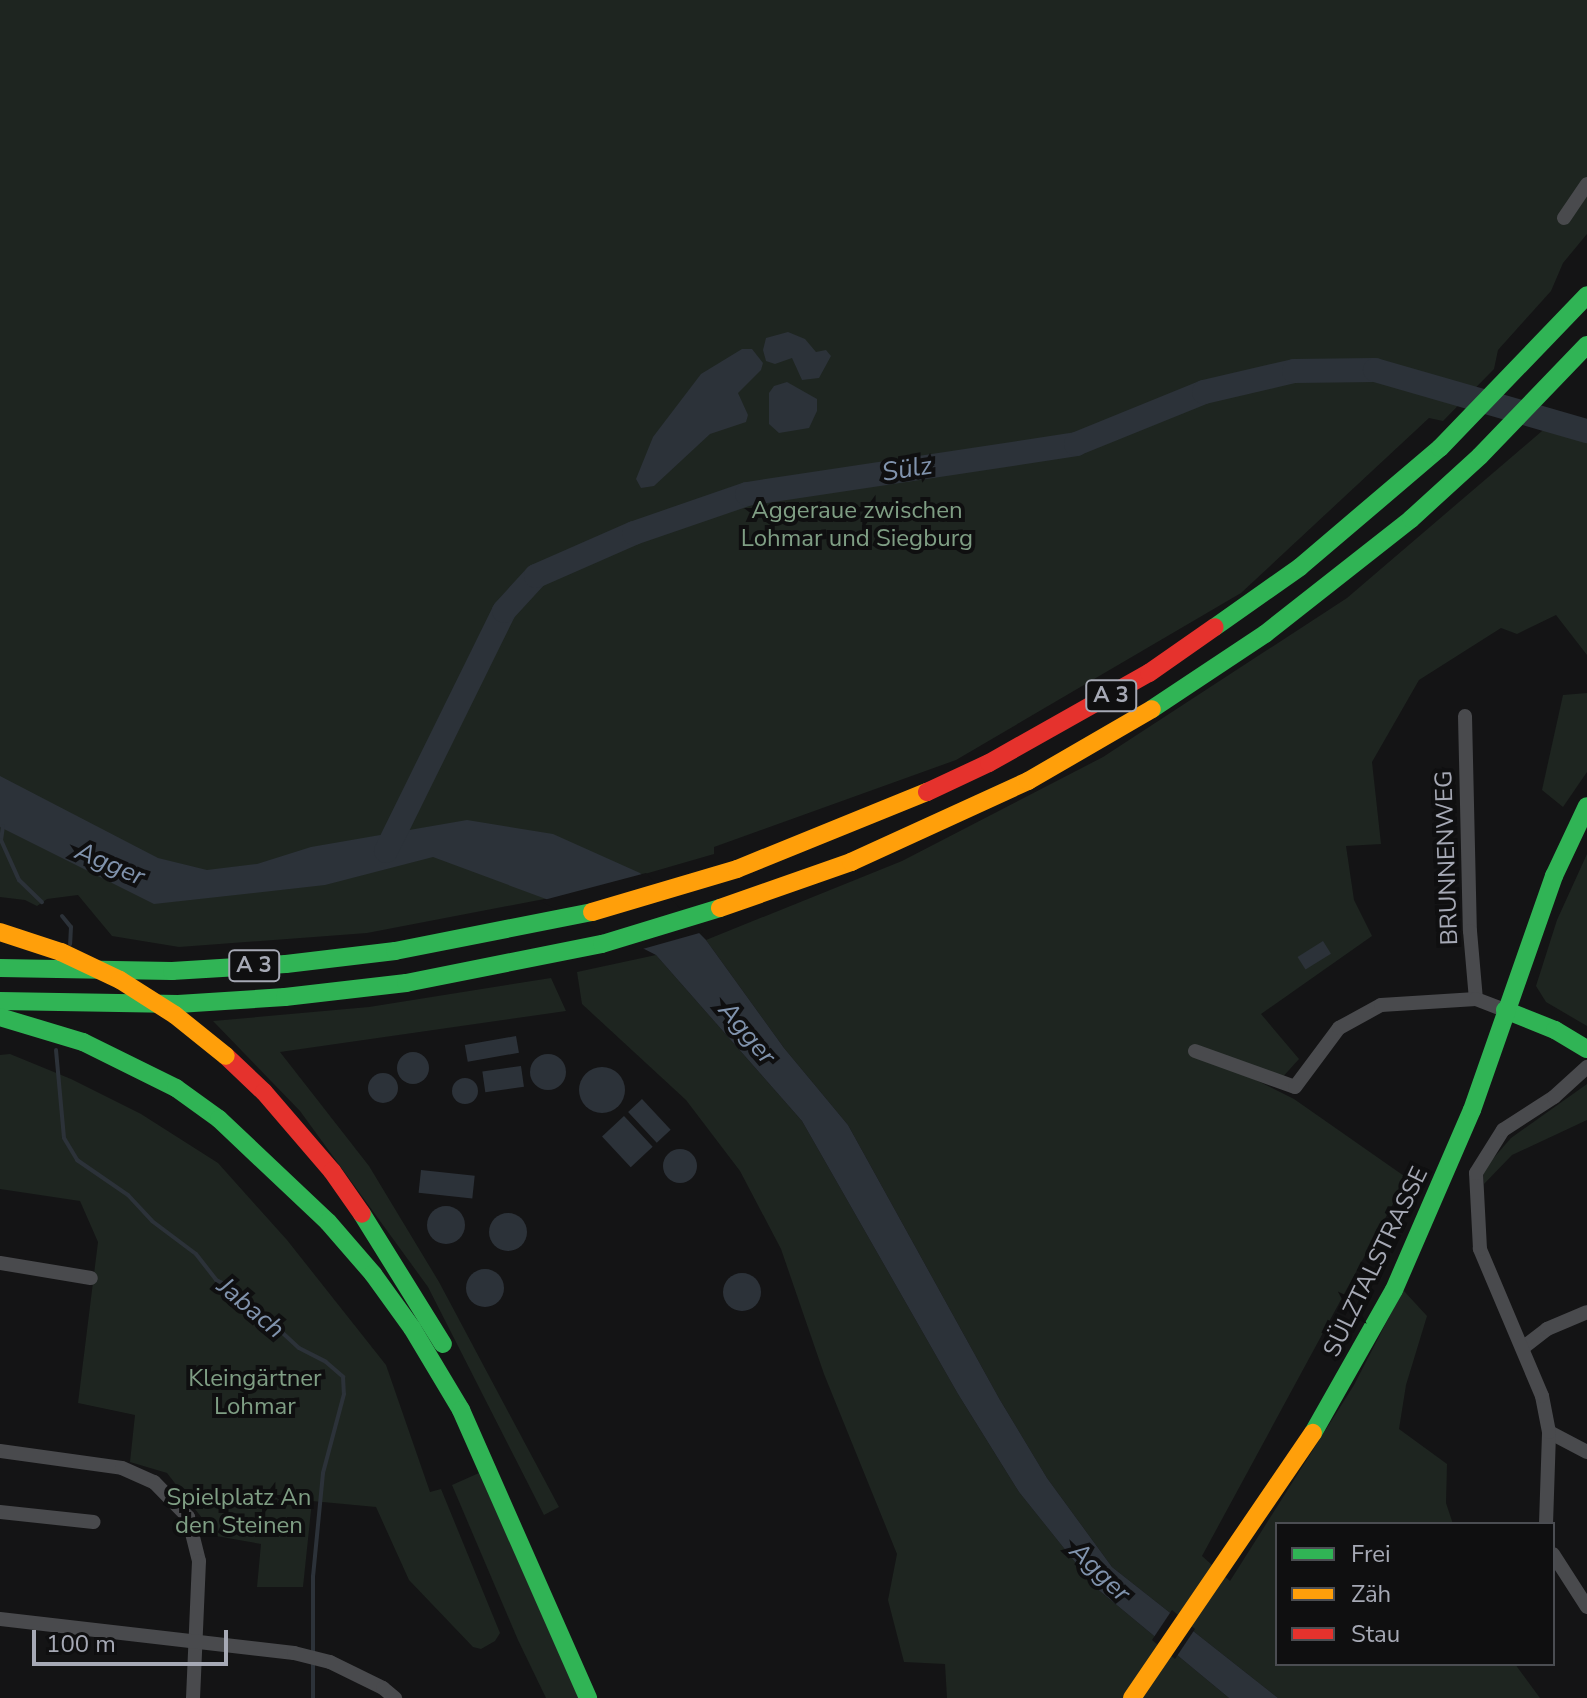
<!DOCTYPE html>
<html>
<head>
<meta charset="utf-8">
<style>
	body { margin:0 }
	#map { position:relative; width:1587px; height:1698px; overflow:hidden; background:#141415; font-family:"Nunito Sans",sans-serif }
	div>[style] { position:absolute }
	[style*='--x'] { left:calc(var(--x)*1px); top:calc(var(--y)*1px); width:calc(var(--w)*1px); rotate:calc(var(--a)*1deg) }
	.green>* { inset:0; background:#1e2520 }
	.water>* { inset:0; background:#2c3239; transform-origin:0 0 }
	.round { border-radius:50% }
	.pier>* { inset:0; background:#141415 }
	.stream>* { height:4px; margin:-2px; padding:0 2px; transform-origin:2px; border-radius:2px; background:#2c3239 }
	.river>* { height:24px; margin:-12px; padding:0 12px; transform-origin:12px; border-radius:12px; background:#2c3239 }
	.street>* { height:14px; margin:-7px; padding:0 7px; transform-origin:7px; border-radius:7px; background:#494a4d }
	.fast>* { height:18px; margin:-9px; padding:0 9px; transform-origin:9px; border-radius:9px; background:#30b455 }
	.slow>* { height:18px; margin:-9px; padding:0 9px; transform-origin:9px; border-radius:9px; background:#ff9f0a }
	.jam>* { height:18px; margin:-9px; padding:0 9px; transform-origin:9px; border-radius:9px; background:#e5322d }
	.slow-bridge>* { height:18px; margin:-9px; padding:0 9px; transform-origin:9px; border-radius:9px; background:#ff9f0a }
	span { translate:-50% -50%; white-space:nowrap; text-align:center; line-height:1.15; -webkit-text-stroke:8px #0f0f10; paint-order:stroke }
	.shield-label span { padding:2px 6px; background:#0f0f10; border:2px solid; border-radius:6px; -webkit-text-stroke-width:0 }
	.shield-label { font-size:22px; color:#a6a9b5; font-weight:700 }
	.park-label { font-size:24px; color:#7f9e84 }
	.street-label { font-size:24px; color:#a6a9b5 }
	.water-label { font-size:26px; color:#8093ad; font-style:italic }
	.legend { position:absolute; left:1275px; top:1522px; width:280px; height:144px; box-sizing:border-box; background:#0f0f10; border:2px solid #4b4d52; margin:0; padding:10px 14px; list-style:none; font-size:24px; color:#a6a9b5 }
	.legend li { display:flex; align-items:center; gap:16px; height:40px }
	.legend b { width:40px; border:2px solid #4b4d52 }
	.scale { position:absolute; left:32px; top:1630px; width:196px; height:36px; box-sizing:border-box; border:4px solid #a6a9b5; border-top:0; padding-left:10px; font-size:24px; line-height:28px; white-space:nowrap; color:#a6a9b5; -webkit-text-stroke:6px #0f0f10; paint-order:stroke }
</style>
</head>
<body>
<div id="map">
	<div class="green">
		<div style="clip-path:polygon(0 0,1587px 0,1587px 234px,1563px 263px,1551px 291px,1498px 350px,1494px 369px,1443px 421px,1429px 418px,1241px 593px,956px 760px,714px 847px,714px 854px,586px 891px,367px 933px,179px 947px,112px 936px,78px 895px,47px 899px,37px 906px,25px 900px,0 897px)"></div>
		<div style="clip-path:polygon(1563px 413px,1587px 421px,1587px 655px,1556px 615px,1517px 634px,1501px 628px,1419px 680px,1372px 762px,1381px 844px,1346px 846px,1354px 900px,1372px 936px,1261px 1014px,1299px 1059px,1280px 1080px,1204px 1054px,1294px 1099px,1407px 1178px,1202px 1556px,1230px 1581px,1354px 1385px,1403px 1290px,1427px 1316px,1406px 1385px,1399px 1429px,1447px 1464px,1446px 1503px,1453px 1524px,1277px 1524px,1277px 1664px,1515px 1664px,1540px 1698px,1278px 1698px,1112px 1567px,1047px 1478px,1000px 1400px,848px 1125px,784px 1048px,706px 940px,902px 861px,1103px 757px,1347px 598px)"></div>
		<div style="clip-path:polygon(1587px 693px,1587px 772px,1563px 807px,1542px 790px,1563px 695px)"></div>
		<div style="clip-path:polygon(1587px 854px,1587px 1026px,1546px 1002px,1536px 986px,1557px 920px)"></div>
		<div style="clip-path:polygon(656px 955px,802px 1121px,958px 1394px,1019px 1492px,1095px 1587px,1229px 1698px,947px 1698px,945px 1664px,904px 1662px,888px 1600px,897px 1554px,824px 1374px,781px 1249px,740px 1171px,686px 1100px,582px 1004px,577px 972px)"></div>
		<div style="clip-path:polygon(551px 978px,566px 1011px,280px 1052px,369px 1166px,439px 1282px,559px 1507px,544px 1515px,428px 1287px,300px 1111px,213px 1021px,369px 1007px)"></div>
		<div style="clip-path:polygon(10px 1054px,71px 1079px,141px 1114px,218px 1163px,287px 1240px,386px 1365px,430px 1492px,441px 1489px,500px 1633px,495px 1641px,481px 1649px,473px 1647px,409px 1580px,376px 1507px,312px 1501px,303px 1587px,257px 1587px,261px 1544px,216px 1536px,167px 1473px,130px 1462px,135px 1415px,78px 1403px,98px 1242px,80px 1201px,0 1189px,0 1055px)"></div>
		<div style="clip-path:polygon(1587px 1084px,1587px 1120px,1512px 1155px,1484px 1184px,1483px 1170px,1511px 1138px)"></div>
		<div style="clip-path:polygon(479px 1473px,579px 1698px,546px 1698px,518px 1640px,452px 1485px)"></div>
	</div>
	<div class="water">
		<div style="clip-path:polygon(788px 332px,805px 339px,816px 352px,826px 350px,831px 356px,819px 378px,802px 380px,792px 358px,775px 364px,766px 361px,763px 350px,766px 338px)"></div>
		<div style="clip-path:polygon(742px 349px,752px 349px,763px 363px,761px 370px,738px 393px,748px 415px,746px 422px,710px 434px,654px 486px,641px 488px,636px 479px,653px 437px,701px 374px)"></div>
		<div style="clip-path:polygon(787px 382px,817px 399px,817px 411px,809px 428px,779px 433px,769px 424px,769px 393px,774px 386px)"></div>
		<div style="clip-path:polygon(0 776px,158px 858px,207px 870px,257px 864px,311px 847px,467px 820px,553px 834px,640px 873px,706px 940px,784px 1048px,848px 1125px,1000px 1400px,1047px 1478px,1112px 1567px,1278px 1698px,1229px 1698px,1095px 1587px,1019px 1492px,958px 1394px,802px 1121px,656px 955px,546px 899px,433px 857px,325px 885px,154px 904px,0 827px)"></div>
		<div style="left:1323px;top:941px;width:15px;height:30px;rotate:58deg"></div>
		<div style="left:516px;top:1036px;width:17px;height:52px;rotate:80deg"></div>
		<div class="round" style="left:397px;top:1052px;width:32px;height:32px"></div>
		<div class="round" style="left:530px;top:1054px;width:36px;height:36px"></div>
		<div style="left:521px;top:1066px;width:21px;height:39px;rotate:82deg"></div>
		<div class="round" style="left:579px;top:1067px;width:46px;height:46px"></div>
		<div class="round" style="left:368px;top:1073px;width:30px;height:30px"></div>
		<div class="round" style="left:452px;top:1078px;width:26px;height:26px"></div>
		<div style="left:642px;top:1099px;width:42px;height:19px;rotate:47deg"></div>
		<div style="left:624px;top:1116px;width:42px;height:30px;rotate:47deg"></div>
		<div class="round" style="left:663px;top:1149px;width:34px;height:34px"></div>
		<div style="left:421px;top:1170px;width:54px;height:23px;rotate:6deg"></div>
		<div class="round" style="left:427px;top:1206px;width:38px;height:38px"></div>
		<div class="round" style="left:489px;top:1213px;width:38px;height:38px"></div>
		<div class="round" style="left:466px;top:1269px;width:38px;height:38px"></div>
		<div class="round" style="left:723px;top:1273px;width:38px;height:38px"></div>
	</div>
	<div class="pier">
		<div style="clip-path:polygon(646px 873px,703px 932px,639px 950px,540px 901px)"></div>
		<div style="clip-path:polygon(1172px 1610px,1195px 1629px,1175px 1659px,1152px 1640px)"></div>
	</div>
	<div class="stream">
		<div style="--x:3;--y:826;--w:14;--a:98"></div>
		<div style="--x:1;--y:840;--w:44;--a:65.8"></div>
		<div style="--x:19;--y:880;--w:32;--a:44"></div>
		<div style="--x:62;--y:916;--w:14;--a:51"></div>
		<div style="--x:71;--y:927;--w:17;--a:93"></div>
		<div style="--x:56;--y:1050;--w:88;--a:84.8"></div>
		<div style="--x:64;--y:1138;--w:26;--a:59"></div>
		<div style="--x:77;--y:1160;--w:62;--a:34.5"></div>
		<div style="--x:128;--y:1195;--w:35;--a:47"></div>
		<div style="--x:152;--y:1221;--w:55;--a:36.9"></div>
		<div style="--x:196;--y:1254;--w:33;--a:52"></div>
		<div style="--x:216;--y:1280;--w:21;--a:25"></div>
		<div style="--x:235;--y:1289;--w:87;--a:42.7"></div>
		<div style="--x:299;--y:1348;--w:30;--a:27"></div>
		<div style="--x:326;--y:1362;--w:23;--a:41"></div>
		<div style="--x:343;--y:1377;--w:17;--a:87"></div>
		<div style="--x:344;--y:1394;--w:82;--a:104.9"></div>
		<div style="--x:323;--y:1473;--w:103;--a:95.5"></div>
		<div style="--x:313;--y:1576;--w:122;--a:90"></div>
	</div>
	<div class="river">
		<div style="--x:386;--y:851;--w:267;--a:-63.8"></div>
		<div style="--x:504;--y:611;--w:47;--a:-47.6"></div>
		<div style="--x:536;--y:576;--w:107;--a:-23.7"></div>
		<div style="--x:634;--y:533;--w:120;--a:-19"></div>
		<div style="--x:747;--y:494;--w:333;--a:-8.6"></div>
		<div style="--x:1076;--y:444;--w:138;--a:-22.1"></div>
		<div style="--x:1204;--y:392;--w:92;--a:-13.1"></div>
		<div style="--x:1294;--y:371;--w:81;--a:-0.7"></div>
		<div style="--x:1375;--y:370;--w:221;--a:16.1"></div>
	</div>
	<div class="street">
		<div style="--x:1564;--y:218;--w:41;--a:-55.9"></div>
		<div style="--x:1465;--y:716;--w:215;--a:88.7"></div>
		<div style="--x:1470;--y:931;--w:68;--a:85"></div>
		<div style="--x:1195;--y:1051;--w:106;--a:19.8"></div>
		<div style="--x:1295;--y:1087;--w:74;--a:-53.3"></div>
		<div style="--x:1339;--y:1028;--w:48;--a:-28.7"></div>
		<div style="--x:1381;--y:1005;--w:95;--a:-3.6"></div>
		<div style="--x:1476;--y:999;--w:31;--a:21"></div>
		<div style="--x:0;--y:1263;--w:92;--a:9.4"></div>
		<div style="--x:1524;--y:1347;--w:29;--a:-38"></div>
		<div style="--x:1547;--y:1329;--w:43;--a:-23"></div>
		<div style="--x:1549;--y:1432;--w:43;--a:27.8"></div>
		<div style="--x:0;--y:1451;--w:123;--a:7.9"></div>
		<div style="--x:122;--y:1468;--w:35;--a:24"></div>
		<div style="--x:154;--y:1482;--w:49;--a:45.8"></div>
		<div style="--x:188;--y:1517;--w:45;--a:76"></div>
		<div style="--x:199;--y:1561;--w:137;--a:92.5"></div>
		<div style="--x:0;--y:1512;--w:94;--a:6.1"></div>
		<div style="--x:1546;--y:1524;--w:92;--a:-88.1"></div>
		<div style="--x:1549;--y:1432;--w:37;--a:-101"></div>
		<div style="--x:1542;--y:1396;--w:160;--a:-112.9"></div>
		<div style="--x:1480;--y:1249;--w:76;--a:-93"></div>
		<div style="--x:1476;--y:1173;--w:51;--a:-57.9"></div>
		<div style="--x:1503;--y:1130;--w:61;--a:-32.9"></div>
		<div style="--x:1554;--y:1097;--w:45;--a:-42.3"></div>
		<div style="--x:1553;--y:1554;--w:63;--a:57.3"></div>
		<div style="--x:0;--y:1619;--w:296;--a:6.6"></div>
		<div style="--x:294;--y:1653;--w:37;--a:14"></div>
		<div style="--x:330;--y:1662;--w:59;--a:26.1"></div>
		<div style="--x:383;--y:1688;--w:16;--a:40"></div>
	</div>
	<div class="fast">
		<div style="--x:1215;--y:627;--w:104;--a:-35.2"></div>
		<div style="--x:1300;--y:567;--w:184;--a:-40.4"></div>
		<div style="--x:1440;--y:448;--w:212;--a:-46.1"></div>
		<div style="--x:1152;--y:709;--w:136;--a:-33.6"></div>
		<div style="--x:1265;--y:634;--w:186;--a:-38.2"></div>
		<div style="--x:1411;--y:519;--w:93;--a:-42.4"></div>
		<div style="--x:1480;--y:456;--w:154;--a:-46.1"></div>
		<div style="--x:0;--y:968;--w:172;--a:1"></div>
		<div style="--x:172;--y:971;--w:114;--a:-3.5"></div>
		<div style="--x:286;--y:964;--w:110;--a:-6.8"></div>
		<div style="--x:395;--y:951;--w:201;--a:-11.2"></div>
		<div style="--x:0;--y:1001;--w:178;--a:1"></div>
		<div style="--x:178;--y:1004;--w:107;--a:-3.7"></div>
		<div style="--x:285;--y:997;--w:122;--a:-6.6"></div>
		<div style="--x:406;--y:983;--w:200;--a:-11.3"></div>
		<div style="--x:602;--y:944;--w:123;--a:-17"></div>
		<div style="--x:1505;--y:1010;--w:54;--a:21.8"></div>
		<div style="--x:1555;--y:1030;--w:37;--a:31"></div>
		<div style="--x:0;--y:1017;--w:87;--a:16.8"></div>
		<div style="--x:83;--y:1042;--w:104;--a:26.3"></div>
		<div style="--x:176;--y:1088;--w:53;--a:35.8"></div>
		<div style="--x:219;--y:1119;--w:150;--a:43.4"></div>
		<div style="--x:328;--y:1222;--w:69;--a:49.1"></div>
		<div style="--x:373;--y:1274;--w:67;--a:54.2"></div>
		<div style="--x:412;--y:1328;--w:96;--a:59.1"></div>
		<div style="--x:461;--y:1410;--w:315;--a:66.2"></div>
		<div style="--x:362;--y:1214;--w:153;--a:58.1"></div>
		<div style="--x:1313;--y:1433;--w:164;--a:-60.5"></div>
		<div style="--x:1394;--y:1290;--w:196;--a:-66.6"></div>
		<div style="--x:1472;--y:1110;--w:248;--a:-70.7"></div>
		<div style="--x:1554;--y:876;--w:77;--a:-64.8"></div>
	</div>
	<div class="slow">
		<div style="--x:720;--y:908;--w:139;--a:-19.3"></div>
		<div style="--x:851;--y:862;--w:195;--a:-24.6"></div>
		<div style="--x:1028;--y:781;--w:143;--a:-30.1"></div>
		<div style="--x:592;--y:912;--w:151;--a:-16.5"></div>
		<div style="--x:737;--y:869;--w:205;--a:-22.1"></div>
		<div style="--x:1132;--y:1698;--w:321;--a:-55.7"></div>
	</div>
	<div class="jam">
		<div style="--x:927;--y:792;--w:68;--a:-25.1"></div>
		<div style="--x:989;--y:763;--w:184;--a:-29.4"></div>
		<div style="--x:1149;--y:673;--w:80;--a:-34.9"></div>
		<div style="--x:226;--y:1056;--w:52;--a:43.5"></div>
		<div style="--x:264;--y:1092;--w:104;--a:49.3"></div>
		<div style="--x:332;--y:1171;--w:52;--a:55.1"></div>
	</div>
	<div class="slow-bridge">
		<div style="--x:0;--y:932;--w:64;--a:18.2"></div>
		<div style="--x:61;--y:952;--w:65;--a:25.4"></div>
		<div style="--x:120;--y:980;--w:65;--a:32.5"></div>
		<div style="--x:175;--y:1015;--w:65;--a:38.8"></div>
	</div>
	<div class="shield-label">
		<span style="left:1111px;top:696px">A 3</span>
		<span style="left:254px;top:966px">A 3</span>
	</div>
	<div class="park-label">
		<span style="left:857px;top:525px">Aggeraue zwischen<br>Lohmar und Siegburg</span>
		<span style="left:255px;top:1393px">Kleingärtner<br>Lohmar</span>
		<span style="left:239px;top:1512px">Spielplatz An<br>den Steinen</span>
	</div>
	<div class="street-label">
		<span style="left:1447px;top:858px;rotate:-92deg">BRUNNENWEG</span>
		<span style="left:1376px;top:1262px;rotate:-64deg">SÜLZTALSTRASSE</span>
	</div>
	<div class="water-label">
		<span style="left:907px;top:469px;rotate:-9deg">Sülz</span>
		<span style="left:110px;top:864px;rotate:23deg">Agger</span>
		<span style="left:747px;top:1033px;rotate:50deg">Agger</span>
		<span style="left:251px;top:1308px;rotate:40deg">Jabach</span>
		<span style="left:1100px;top:1572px;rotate:44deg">Agger</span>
	</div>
	<ul class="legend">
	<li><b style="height:10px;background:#30b455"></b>Frei</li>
	<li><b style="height:10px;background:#ff9f0a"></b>Zäh</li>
	<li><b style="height:10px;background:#e5322d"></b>Stau</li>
	</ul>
	<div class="scale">100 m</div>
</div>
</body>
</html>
